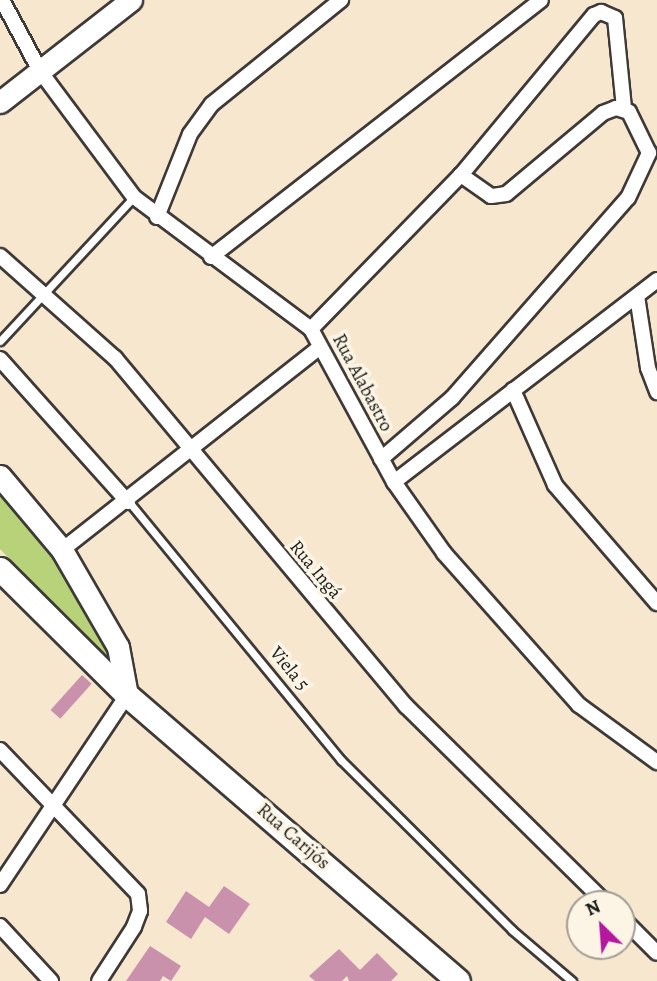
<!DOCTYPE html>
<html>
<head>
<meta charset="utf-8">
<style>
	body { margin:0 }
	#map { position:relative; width:657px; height:981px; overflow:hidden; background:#f7e7cf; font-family:Alegreya,serif }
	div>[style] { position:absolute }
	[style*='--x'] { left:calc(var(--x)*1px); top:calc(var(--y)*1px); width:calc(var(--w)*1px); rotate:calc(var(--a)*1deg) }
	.green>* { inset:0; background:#b7d278 }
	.building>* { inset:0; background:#ca91ad; transform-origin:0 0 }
	.roads { filter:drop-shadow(2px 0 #3d3a37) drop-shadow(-2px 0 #3d3a37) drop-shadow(0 2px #3d3a37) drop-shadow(0 -2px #3d3a37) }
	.lane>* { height:7px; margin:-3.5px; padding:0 3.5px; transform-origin:3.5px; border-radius:3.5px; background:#fff }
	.street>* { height:14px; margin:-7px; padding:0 7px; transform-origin:7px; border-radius:7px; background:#fff }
	.secondary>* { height:21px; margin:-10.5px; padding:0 10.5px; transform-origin:10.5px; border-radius:10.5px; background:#fff }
	.primary>* { height:23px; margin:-11.5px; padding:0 11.5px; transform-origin:11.5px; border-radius:11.5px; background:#fff }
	span { translate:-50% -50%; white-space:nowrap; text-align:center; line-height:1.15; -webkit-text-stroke:7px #fcf5e5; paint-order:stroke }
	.street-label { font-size:19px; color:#1c1c1c }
	.north { position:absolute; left:566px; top:890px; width:70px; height:70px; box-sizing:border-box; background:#fcf5e5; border:2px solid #a29e95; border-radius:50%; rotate:335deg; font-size:19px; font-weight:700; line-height:28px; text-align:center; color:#1c1c1c }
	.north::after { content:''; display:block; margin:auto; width:24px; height:32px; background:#b5179e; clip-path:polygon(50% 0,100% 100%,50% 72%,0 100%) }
</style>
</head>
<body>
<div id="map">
	<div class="green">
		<div style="clip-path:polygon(0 490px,61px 560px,116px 665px,102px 656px,0 549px)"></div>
	</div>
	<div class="building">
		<div style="left:82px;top:675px;width:13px;height:47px;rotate:42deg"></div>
		<div style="clip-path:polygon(224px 886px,250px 904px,229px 934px,205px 917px,191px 939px,166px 922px,186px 891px,209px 907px)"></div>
		<div style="clip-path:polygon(150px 946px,181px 966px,171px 981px,163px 976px,160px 981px,126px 981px)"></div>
		<div style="clip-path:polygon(339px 949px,360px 970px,377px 953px,398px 974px,391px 981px,349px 981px,347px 976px,342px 981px,315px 981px,309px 976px)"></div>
	</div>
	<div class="roads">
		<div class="lane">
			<div style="--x:0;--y:341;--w:197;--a:-47.1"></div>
			<div style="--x:129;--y:502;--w:334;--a:50.6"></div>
			<div style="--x:341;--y:760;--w:241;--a:44.8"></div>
			<div style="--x:512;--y:930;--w:79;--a:40.4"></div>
		</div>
		<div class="street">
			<div style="--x:2;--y:0;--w:81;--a:61.8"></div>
			<div style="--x:40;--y:71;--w:157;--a:53.3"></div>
			<div style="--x:134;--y:197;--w:221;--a:36.7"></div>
			<div style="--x:311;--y:329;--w:174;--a:61.5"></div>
			<div style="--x:394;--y:482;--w:87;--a:54.8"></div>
			<div style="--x:444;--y:553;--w:203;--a:48.4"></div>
			<div style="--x:579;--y:705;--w:97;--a:36.2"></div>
			<div style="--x:157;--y:217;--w:89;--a:-68.3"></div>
			<div style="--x:190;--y:134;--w:37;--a:-54"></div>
			<div style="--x:212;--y:104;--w:166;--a:-38.9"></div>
			<div style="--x:0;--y:256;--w:154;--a:41.6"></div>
			<div style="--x:115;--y:358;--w:454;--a:50.1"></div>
			<div style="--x:406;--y:706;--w:282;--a:44.6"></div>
			<div style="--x:211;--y:257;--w:418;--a:-37.9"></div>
			<div style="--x:637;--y:296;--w:73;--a:81.3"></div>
			<div style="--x:648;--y:368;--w:26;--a:69"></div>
			<div style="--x:311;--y:329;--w:215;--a:-45.8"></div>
			<div style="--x:461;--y:175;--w:208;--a:-50.3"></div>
			<div style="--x:594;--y:15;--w:8;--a:-23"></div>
			<div style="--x:601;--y:12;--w:15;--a:23"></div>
			<div style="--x:615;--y:18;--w:90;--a:84.3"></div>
			<div style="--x:0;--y:359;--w:192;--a:48.2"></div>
			<div style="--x:513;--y:390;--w:104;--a:66.1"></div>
			<div style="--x:555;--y:485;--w:156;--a:49.2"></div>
			<div style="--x:381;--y:459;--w:94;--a:-40.7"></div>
			<div style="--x:452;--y:398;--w:266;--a:-48.7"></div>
			<div style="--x:628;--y:198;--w:50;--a:-65"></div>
			<div style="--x:649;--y:153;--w:46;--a:-116"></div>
			<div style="--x:629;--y:112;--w:14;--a:-163"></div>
			<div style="--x:616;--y:108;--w:14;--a:159"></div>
			<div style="--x:603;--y:113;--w:126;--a:140.1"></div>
			<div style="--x:506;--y:194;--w:15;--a:172"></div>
			<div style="--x:491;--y:196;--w:37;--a:-145"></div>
			<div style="--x:394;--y:482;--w:332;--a:-37.5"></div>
			<div style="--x:62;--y:550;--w:328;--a:-38.2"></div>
			<div style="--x:0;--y:750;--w:199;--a:46.2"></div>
			<div style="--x:138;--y:894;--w:17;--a:83"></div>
			<div style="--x:140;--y:911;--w:17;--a:111"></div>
			<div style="--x:134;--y:927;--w:64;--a:122.9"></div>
			<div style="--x:0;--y:885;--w:229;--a:-56.2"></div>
			<div style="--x:622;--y:918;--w:49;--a:45"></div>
			<div style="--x:0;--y:926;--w:75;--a:47.2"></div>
		</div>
		<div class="secondary">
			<div style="--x:0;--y:102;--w:166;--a:-37.9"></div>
			<div style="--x:0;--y:476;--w:97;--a:50"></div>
			<div style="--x:62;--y:550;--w:112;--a:60"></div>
			<div style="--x:118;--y:647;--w:49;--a:79.4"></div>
		</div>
		<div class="primary">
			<div style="--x:0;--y:569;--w:179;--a:44.8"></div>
			<div style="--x:127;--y:695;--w:437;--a:40.8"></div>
		</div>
	</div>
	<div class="street-label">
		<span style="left:362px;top:383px;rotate:62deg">Rua Alabastro</span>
		<span style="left:315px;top:570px;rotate:50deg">Rua Ingá</span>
		<span style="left:289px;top:669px;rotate:51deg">Viela 5</span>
		<span style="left:293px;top:837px;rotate:41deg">Rua Carijós</span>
	</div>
	<div class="north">N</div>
</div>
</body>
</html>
